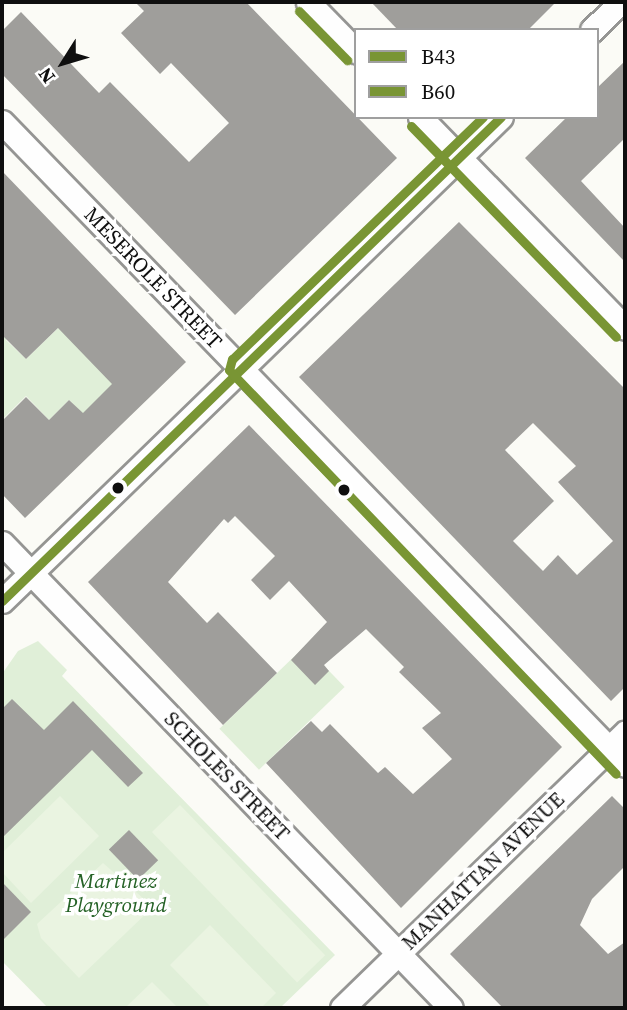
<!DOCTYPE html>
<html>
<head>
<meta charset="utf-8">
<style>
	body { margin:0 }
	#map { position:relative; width:627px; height:1010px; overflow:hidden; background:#fbfbf6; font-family:"Source Serif 4",serif }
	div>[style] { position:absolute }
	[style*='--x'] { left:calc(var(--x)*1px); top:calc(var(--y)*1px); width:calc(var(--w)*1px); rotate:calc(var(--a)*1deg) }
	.green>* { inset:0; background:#e0efd8; transform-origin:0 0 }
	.pitch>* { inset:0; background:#eaf4e1; transform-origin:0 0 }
	.building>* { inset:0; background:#9f9e9b; transform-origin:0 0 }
	.roads { filter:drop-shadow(2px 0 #959593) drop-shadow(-2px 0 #959593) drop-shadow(0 2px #959593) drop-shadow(0 -2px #959593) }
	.street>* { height:23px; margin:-11.5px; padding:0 11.5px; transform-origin:11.5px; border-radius:11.5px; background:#fefefe }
	.bus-1>* { height:9px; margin:-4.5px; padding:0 4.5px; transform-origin:4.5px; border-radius:4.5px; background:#799534 }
	.bus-2>* { height:9px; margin:-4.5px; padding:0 4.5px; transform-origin:4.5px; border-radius:4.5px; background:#799534 }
	.dots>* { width:19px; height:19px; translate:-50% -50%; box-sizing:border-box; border:4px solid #fff; border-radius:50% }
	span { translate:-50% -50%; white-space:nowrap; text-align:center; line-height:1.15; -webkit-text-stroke:7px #fff; paint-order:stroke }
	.street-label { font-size:21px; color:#0f0f0f }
	.park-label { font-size:21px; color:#256226; font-style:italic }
	.frame { position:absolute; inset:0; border:4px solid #0f0f0f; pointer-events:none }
	.legend { position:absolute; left:354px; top:28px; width:245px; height:91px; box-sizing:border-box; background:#fff; border:2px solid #9f9f9f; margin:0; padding:9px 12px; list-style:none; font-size:21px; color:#0f0f0f }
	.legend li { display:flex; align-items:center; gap:14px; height:35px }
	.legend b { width:35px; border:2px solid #9f9f9f }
	.north { position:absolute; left:28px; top:28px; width:70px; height:70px; -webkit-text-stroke:5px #fff; paint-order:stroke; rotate:233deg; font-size:19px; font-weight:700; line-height:28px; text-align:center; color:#0f0f0f }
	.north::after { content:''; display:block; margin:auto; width:24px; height:32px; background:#0f0f0f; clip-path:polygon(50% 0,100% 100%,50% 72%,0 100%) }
</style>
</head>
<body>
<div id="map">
	<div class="green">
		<div style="clip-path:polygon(77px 310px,127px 379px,100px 396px,87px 418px,69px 400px,49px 420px,26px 396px,2px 420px,2px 316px,16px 330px,6px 340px,26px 359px)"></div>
		<div style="clip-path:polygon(38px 641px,67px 670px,62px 676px,335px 955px,280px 1008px,48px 1008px,2px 961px,2px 674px,18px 651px)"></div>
		<div style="left:305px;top:646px;width:57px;height:119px;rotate:46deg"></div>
	</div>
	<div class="pitch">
		<div style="clip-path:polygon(60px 796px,99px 836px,31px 903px,2px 872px,2px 853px)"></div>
		<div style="left:180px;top:805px;width:209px;height:39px;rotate:46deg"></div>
		<div style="clip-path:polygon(103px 863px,153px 907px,79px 978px,41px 938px,37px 924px)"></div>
		<div style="clip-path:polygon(210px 925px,276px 993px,261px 1008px,212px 1008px,170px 965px)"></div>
		<div style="clip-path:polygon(152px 982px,178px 1008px,125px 1008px)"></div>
	</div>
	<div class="building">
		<div style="clip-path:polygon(135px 2px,246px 2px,397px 158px,235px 315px,2px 74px,2px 31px,21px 12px,99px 93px,110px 82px,189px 162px,229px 123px,171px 63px,160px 74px,121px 33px,144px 11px)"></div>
		<div style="clip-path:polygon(371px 2px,556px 2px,528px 30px,398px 30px)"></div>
		<div style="clip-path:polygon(625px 61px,625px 138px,581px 181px,625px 228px,625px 262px,525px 158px,567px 117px,597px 117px,597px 88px)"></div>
		<div style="clip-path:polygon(2px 171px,186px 362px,25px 518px,2px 494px,2px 421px,26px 397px,49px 420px,69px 400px,83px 413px,112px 384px,58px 328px,26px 359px,2px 335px)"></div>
		<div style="clip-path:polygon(evenodd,459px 222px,625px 389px,625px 687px,611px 701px,299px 377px,459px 222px,533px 423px,576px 466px,558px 482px,613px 541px,577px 575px,558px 555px,543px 571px,513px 541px,554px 501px,505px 450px,533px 423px)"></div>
		<div style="clip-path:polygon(249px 425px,562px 747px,401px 908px,266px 763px,311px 721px,322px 732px,330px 724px,378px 773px,385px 767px,413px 794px,452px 759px,422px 728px,441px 713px,399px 672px,404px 667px,366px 629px,324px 665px,329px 671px,315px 685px,291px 660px,327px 622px,289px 581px,270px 600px,251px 580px,275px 556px,235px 516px,228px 523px,224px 519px,168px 582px,207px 623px,218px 612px,277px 673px,223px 725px,88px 582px)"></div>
		<div style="clip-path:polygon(12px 699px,44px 730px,73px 701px,143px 773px,128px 787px,92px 750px,2px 838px,2px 709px)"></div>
		<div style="clip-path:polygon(612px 796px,625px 809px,625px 866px,592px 899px,580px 925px,608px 954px,625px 942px,625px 1008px,503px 1008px,450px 954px)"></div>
		<div style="left:129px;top:830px;width:42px;height:28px;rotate:46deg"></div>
		<div style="clip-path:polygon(2px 882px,31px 912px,2px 941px)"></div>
	</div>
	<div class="roads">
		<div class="street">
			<div style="--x:308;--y:2;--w:69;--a:45.6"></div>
			<div style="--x:592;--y:30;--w:40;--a:-44"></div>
			<div style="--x:420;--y:117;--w:294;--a:45.8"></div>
			<div style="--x:2;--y:122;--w:895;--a:45.91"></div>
			<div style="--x:2;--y:543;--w:646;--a:46"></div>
			<div style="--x:2;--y:601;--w:695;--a:-44.13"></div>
			<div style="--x:342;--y:1008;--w:395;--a:-44.2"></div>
		</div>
	</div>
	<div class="bus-1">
		<div style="--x:2;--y:601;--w:695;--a:-44.13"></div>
	</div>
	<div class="bus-2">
		<div style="--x:299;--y:11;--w:69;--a:45.6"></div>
		<div style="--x:483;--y:117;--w:349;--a:136"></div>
		<div style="--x:232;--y:359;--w:11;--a:105"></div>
		<div style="--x:229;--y:370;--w:559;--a:46.23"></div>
		<div style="--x:411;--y:126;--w:294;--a:45.8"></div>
	</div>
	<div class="dots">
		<div style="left:118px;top:488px;background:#0f0f0f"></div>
		<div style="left:344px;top:490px;background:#0f0f0f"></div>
	</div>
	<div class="street-label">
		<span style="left:153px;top:278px;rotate:46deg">MESEROLE STREET</span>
		<span style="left:227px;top:776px;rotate:46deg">SCHOLES STREET</span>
		<span style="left:483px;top:871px;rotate:-44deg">MANHATTAN AVENUE</span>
	</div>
	<div class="park-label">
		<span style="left:116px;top:893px">Martinez<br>Playground</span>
	</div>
	<div class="frame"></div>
	<ul class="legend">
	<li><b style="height:9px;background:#799534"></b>B43</li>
	<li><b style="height:9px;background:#799534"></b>B60</li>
	</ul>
	<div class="north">N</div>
</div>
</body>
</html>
